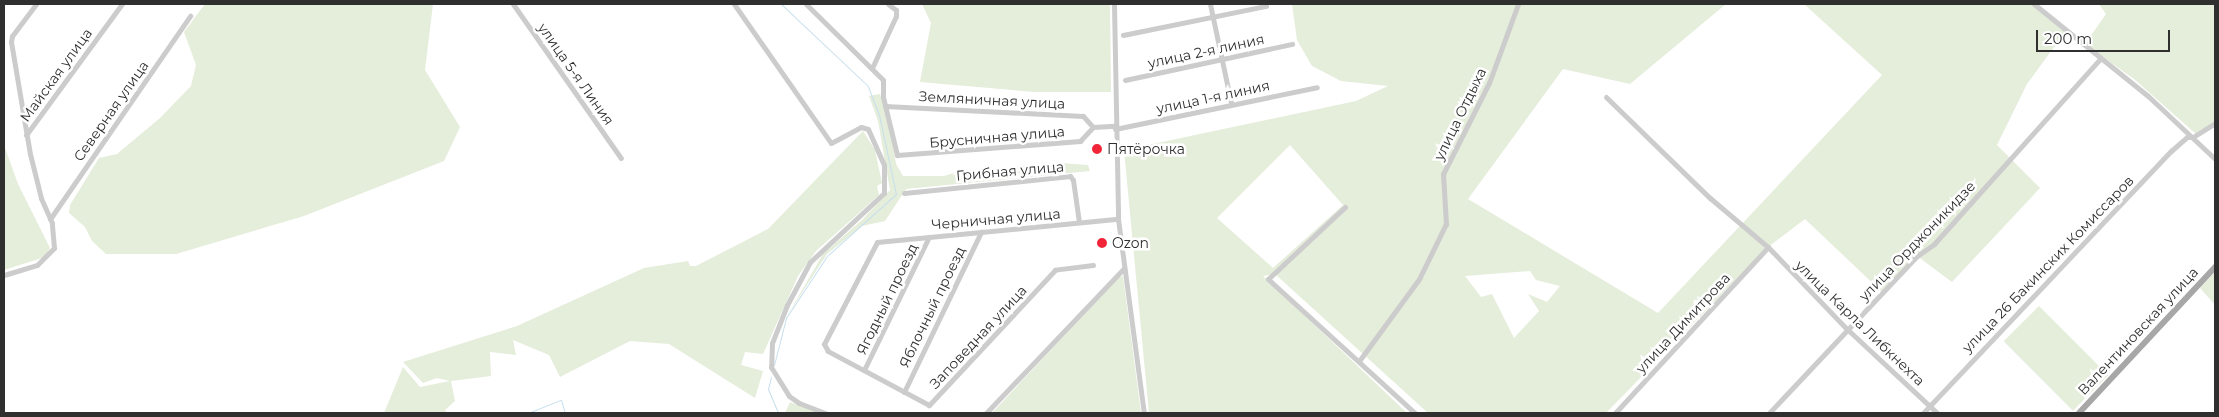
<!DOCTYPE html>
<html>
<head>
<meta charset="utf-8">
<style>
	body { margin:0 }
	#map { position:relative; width:2219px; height:417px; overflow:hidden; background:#fff; font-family:Montserrat,sans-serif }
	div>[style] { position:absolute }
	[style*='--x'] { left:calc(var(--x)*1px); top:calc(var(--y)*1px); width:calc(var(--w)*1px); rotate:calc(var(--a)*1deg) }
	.green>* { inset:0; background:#e5eddb; transform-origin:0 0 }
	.stream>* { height:1px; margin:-0.5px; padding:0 0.5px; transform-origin:0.5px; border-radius:0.5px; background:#c6dfee }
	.minor>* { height:5px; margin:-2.5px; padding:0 2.5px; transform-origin:2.5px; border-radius:2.5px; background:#ccc }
	.major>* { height:6px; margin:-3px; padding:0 3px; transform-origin:3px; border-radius:3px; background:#a7a7a7 }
	.dots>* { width:14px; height:14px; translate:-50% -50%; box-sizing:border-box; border:2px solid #fff; border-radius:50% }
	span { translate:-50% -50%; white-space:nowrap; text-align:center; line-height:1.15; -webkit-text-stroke:5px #fff; paint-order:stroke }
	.street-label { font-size:14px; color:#2f2f2f }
	.poi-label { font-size:14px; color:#2f2f2f }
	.left { translate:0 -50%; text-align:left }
	.frame { position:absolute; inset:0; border:5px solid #2f2f2f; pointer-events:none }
	.scale { position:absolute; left:2036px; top:30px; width:134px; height:22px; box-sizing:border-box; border:2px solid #2f2f2f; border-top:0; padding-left:6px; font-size:15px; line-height:18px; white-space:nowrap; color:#2f2f2f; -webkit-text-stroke:4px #fff; paint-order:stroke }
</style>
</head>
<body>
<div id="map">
	<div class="green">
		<div style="clip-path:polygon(205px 4px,433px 4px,425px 70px,460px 127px,444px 161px,304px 216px,176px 254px,106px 254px,92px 241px,85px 227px,69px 213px,70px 205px,99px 158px,117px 154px,160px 118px,191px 86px,196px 65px,184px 32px)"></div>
		<div style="clip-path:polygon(922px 4px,1110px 4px,1111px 92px,1034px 92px,920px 82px,931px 23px)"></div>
		<div style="clip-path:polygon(evenodd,1292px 4px,1726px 4px,1630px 84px,1563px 69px,1468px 199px,1658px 313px,1882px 75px,1804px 4px,2034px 4px,2065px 32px,2027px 84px,1997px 145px,2040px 188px,1952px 282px,1917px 256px,1882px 292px,1805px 219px,1768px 247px,1606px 413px,1428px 413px,1275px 274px,1263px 276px,1407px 413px,1149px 413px,1124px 150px,1356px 101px,1388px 86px,1341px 81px,1312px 66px,1297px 40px,1292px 4px,1290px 145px,1343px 205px,1273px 268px,1217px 218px,1290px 145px,1292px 4px,1530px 271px,1536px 280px,1560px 286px,1547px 302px,1528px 294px,1539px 311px,1514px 338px,1492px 294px,1481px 297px,1465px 276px,1530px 271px)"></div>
		<div style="clip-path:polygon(2099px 4px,2215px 4px,2215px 123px,2196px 134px,2134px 79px,2085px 44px,2106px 14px)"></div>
		<div style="clip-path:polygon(880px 94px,889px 122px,896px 164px,903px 176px,944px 176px,961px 171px,1060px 163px,1088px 165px,1090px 171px,906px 189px,885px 221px,862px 226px,827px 254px,787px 316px,823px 254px,862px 220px,890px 190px,878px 121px,869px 96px)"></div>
		<div style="clip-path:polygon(863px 131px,875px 150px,882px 183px,877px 186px,879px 195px,816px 251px,798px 276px,763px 354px,745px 352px,741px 365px,763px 371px,755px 398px,669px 344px,630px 341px,560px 377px,549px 355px,513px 340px,516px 355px,490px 352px,491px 376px,451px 381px,455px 401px,445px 410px,447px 413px,384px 413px,403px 367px,420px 387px,450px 381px,437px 378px,423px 383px,403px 362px,517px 326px,644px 268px,688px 261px,690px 266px,696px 266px,768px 229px)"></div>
		<div style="clip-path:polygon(4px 145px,18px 184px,50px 248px,45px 257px,4px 270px)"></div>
		<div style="clip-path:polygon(2215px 272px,2215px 305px,2200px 288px)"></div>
		<div style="clip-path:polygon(1123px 276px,1141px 413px,992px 413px,1118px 278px)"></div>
		<div style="left:2039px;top:306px;width:98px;height:50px;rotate:45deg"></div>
		<div style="clip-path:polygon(790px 402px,795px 404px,821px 413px,785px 413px)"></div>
	</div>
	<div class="stream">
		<div style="--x:774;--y:365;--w:49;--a:-75.7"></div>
		<div style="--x:786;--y:318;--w:74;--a:-56.5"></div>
		<div style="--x:827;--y:256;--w:93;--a:-41.9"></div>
		<div style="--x:896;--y:194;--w:81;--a:-102.1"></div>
		<div style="--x:879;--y:115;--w:31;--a:-111"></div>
		<div style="--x:868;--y:86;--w:120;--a:-136.7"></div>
		<div style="--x:771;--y:377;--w:12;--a:104"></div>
		<div style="--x:768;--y:389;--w:26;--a:67"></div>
		<div style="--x:528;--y:413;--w:35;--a:-22"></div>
		<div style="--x:561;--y:400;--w:14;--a:73"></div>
	</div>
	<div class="minor">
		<div style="--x:513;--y:4;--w:188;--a:55"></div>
		<div style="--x:734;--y:4;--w:169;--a:55.1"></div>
		<div style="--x:831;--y:143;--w:34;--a:-28"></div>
		<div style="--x:861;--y:127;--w:7;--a:16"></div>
		<div style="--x:868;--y:129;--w:39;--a:66"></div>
		<div style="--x:884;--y:165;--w:28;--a:90"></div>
		<div style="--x:884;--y:193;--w:101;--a:137"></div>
		<div style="--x:810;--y:262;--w:49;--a:118.1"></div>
		<div style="--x:787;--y:305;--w:41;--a:111.5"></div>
		<div style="--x:772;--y:343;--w:24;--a:92"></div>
		<div style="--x:771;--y:367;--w:34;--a:58"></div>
		<div style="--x:789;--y:396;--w:12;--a:35"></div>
		<div style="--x:799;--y:403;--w:28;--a:21"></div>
		<div style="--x:806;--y:4;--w:108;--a:44.6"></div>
		<div style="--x:883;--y:80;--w:17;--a:90"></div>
		<div style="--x:883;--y:97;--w:60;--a:76.4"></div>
		<div style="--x:897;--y:155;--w:184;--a:-4.4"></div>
		<div style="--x:1080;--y:141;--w:19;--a:-47"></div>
		<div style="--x:1114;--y:4;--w:215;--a:88.9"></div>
		<div style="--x:1118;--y:219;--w:196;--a:82.4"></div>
		<div style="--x:1210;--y:4;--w:101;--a:78"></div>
		<div style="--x:2034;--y:4;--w:146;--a:38.9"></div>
		<div style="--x:2148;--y:96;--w:92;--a:43.2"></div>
		<div style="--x:1123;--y:35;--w:146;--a:-11.5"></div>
		<div style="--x:872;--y:68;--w:57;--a:-65.2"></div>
		<div style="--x:896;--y:16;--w:6;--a:-90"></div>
		<div style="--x:896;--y:10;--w:10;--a:-143"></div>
		<div style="--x:1125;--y:80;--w:171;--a:-12.2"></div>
		<div style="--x:1606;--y:97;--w:145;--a:44.2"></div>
		<div style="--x:1710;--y:198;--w:76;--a:40.2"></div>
		<div style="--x:1768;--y:247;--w:114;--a:46.1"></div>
		<div style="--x:1847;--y:329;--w:123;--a:43"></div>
		<div style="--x:885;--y:106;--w:198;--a:2.9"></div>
		<div style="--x:1083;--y:116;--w:15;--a:48"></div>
		<div style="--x:1093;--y:127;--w:22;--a:-3"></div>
		<div style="--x:1115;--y:129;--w:206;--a:-11.7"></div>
		<div style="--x:26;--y:135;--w:162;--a:-53.8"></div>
		<div style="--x:2193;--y:137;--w:26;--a:-32"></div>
		<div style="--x:904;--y:193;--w:167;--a:-5.8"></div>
		<div style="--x:1070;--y:176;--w:5;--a:53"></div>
		<div style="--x:1073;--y:180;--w:42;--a:81.9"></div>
		<div style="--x:1345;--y:207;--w:105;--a:136.9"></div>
		<div style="--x:1268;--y:279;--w:199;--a:42.4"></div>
		<div style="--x:50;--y:219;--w:247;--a:-55.4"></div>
		<div style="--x:1093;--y:265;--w:38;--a:173"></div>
		<div style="--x:1055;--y:270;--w:185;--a:133"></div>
		<div style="--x:929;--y:405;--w:115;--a:-151.9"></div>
		<div style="--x:828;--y:351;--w:8;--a:-120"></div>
		<div style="--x:824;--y:344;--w:115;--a:-62.5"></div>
		<div style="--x:877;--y:242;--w:242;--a:-5.5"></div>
		<div style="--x:4;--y:275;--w:34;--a:-17"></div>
		<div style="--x:37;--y:265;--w:24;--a:-45"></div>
		<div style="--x:54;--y:248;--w:25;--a:-95"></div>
		<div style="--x:52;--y:223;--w:27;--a:-114"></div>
		<div style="--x:41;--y:198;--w:45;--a:-104"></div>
		<div style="--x:30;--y:154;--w:114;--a:-99.6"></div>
		<div style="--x:11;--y:42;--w:6;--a:-81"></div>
		<div style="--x:12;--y:36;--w:40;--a:-53"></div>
		<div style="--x:1359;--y:361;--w:102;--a:-53.8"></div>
		<div style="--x:1419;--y:279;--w:61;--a:-63.9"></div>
		<div style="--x:1446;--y:224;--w:50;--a:-93.4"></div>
		<div style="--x:1443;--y:174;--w:102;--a:-63.2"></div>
		<div style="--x:1489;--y:83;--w:84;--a:-69.8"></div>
		<div style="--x:864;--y:370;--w:148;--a:-64"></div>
		<div style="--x:904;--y:392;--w:178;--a:-64.3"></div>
		<div style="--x:986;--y:413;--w:200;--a:-46.4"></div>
		<div style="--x:1615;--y:413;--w:226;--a:-47.3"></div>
		<div style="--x:1769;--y:413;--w:216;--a:-46.7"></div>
		<div style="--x:1917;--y:256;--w:21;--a:-35"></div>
		<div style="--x:1934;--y:244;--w:249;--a:-48.1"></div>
		<div style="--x:1923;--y:413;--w:361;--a:-46.6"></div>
		<div style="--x:2171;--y:151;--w:21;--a:-41"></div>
		<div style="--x:2187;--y:137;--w:6;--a:0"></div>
	</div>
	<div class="major">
		<div style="--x:2079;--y:413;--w:200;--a:-47"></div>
	</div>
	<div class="dots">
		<div style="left:1097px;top:149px;background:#f02638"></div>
		<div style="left:1102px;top:243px;background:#f02638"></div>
	</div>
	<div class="street-label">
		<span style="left:1206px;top:51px;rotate:-12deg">улица 2-я линия</span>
		<span style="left:576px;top:74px;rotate:55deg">улица 5-я Линия</span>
		<span style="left:56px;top:75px;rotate:-54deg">Майская улица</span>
		<span style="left:1213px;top:97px;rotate:-12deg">улица 1-я линия</span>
		<span style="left:992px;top:100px;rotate:3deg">Земляничная улица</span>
		<span style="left:111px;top:111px;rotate:-55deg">Северная улица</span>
		<span style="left:1460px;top:114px;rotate:-64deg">улица Отдыха</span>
		<span style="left:997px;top:137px;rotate:-5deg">Брусничная улица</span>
		<span style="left:1010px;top:171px;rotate:-5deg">Грибная улица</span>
		<span style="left:996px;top:219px;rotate:-5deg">Черничная улица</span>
		<span style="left:1917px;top:241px;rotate:-46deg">улица Орджоникидзе</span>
		<span style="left:2048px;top:264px;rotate:-46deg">улица 26 Бакинских Комиссаров</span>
		<span style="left:887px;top:299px;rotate:-64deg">Ягодный проезд</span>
		<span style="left:932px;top:307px;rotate:-64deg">Яблочный проезд</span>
		<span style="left:1683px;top:323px;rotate:-47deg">улица Димитрова</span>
		<span style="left:1860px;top:323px;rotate:44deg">улица Карла Либкнехта</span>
		<span style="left:2138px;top:331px;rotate:-47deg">Валентиновская улица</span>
		<span style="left:978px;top:337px;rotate:-47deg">Заповедная улица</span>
	</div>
	<div class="poi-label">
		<span class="left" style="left:1107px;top:149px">Пятёрочка</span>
		<span class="left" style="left:1112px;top:243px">Ozon</span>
	</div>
	<div class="frame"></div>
	<div class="scale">200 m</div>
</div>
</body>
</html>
